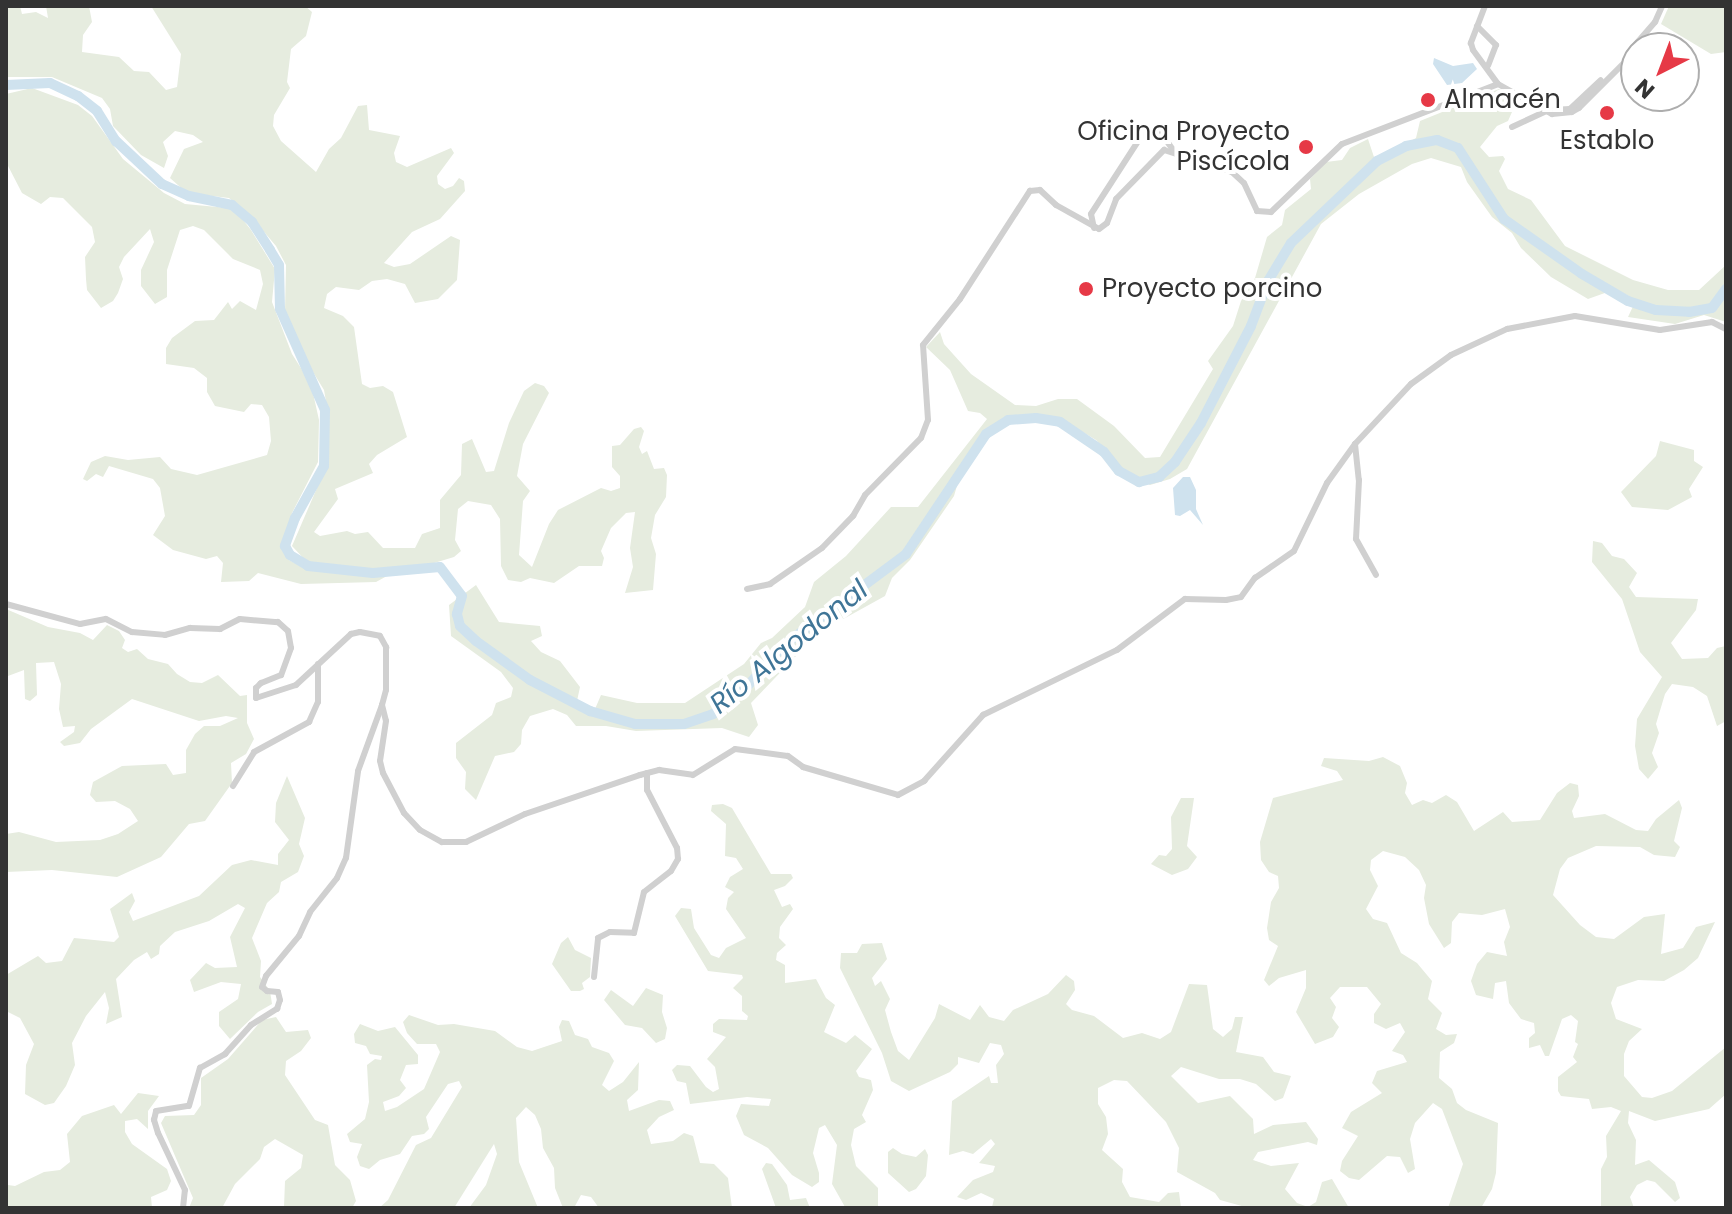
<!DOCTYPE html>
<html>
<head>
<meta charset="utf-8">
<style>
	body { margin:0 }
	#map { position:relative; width:1732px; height:1214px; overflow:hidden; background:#fff; font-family:Poppins,sans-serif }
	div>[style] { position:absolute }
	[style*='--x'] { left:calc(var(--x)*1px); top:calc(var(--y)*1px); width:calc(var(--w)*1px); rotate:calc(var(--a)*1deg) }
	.green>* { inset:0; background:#e6ecdf }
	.water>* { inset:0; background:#cfe2ee }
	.river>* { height:10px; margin:-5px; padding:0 5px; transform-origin:5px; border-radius:5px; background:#cfe2ee }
	.minor>* { height:6px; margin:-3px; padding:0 3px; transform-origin:3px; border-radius:3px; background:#d0d0d0 }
	.dots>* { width:22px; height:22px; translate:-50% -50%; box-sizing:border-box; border:4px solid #fff; border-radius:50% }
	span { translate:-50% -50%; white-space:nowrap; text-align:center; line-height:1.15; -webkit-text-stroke:8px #fff; paint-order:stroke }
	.poi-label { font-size:26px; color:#333 }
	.left { translate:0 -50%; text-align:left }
	.right { translate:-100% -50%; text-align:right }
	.water-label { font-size:28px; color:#3f7597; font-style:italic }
	.frame { position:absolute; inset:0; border:8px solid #333; pointer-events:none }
	.north { position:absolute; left:1620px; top:32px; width:80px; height:80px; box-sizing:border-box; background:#fff; border:2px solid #adadad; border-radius:50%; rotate:222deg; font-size:22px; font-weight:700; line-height:32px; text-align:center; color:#333 }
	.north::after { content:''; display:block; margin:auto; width:28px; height:36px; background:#e63946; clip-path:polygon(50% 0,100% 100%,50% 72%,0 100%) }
</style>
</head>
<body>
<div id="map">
	<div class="green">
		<div style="clip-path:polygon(6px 6px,20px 6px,22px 14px,36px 12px,48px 18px,46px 6px,89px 6px,92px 22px,83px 35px,82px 52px,119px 57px,134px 71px,149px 72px,166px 90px,177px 87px,181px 54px,151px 6px,305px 6px,312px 12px,306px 36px,291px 49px,287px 82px,290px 88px,274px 115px,273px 126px,281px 141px,316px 172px,329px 149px,341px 138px,358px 106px,367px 105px,369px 130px,400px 136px,394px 153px,396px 162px,407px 167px,451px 148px,454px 153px,437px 176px,438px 184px,445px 189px,453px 186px,459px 178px,464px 181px,465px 191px,440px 219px,412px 232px,384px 263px,394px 267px,410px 264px,451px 236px,460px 240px,457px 280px,438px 299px,415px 303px,405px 284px,387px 279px,372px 281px,359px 290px,336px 287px,327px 294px,324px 308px,343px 316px,354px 327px,362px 384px,370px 388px,383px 386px,393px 392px,407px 437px,377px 455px,369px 464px,373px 473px,335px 489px,338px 499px,314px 532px,320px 536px,347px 531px,355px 534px,368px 532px,383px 548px,415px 548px,422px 534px,440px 528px,440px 500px,461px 475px,462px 444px,472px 439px,486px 472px,494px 471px,509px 423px,524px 391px,535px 383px,544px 386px,549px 393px,523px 444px,517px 476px,530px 491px,523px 501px,519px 555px,532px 567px,549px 524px,558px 510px,601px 488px,611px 491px,620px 488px,620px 476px,612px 467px,612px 446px,620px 445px,634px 429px,641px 427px,644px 431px,639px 447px,642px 454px,647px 451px,654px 469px,664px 468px,667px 475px,666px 497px,655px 515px,651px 538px,656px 554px,653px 590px,625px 593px,633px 567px,630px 548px,635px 512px,626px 513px,611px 528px,601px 551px,604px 558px,602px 566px,579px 566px,554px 583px,530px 578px,521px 582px,508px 580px,501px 566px,500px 519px,491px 505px,468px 501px,458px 509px,455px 540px,461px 551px,454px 557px,424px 566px,373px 570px,307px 562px,292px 546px,326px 467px,327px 407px,324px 390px,302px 354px,285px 311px,286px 265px,276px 246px,249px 214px,229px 198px,187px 193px,170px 178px,184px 149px,203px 142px,193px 135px,175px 131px,163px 142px,168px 156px,164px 168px,141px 155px,113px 126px,110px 109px,102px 98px,52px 77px,6px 77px)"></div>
		<div style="clip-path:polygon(1669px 6px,1726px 6px,1726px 52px,1711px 54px,1661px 24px)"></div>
		<div style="clip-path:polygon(32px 88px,78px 105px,92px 116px,123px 159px,164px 193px,185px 204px,228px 208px,240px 216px,251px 230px,275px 269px,272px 302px,292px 354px,311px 384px,319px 420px,318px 462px,292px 513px,282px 549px,289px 560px,302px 567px,385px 573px,387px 576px,376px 582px,301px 584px,258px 573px,249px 581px,221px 582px,223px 563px,217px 556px,206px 559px,173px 550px,153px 535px,165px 516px,160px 488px,153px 479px,109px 466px,103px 477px,96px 474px,87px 481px,83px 479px,91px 462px,105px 456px,128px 460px,160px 457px,171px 469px,197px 475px,267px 455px,271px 441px,269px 417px,262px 405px,251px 404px,244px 412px,215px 406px,207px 392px,207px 378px,194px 368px,166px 364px,166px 348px,172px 338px,195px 321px,214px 320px,228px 302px,232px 309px,240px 301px,256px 310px,263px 284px,260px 270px,233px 259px,204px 230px,193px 226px,180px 230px,167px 270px,167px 297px,155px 304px,141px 286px,141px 270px,154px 242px,150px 229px,124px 257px,119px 267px,123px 279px,118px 293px,113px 301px,101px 308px,87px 290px,86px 279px,85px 257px,95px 242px,92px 227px,63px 198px,50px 197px,41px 204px,22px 193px,6px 162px,6px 94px)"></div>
		<div style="clip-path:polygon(1499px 89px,1513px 95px,1509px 107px,1512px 112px,1508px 121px,1497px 126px,1480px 147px,1489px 157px,1503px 156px,1505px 159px,1499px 171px,1508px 189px,1531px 200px,1565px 246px,1633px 280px,1668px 290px,1699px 290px,1726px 265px,1726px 322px,1704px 315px,1675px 324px,1628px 317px,1636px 300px,1616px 289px,1588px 299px,1551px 277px,1521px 248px,1512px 233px,1492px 217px,1467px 182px,1461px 167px,1431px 158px,1412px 164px,1359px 194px,1321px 224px,1187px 469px,1170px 479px,1150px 485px,1127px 474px,1096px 440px,1068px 423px,1035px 416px,1008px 420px,985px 434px,963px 465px,954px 496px,910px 560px,892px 578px,885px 596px,818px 633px,751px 703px,758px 725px,749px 737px,722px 728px,636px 731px,606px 726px,576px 726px,567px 715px,553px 709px,530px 716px,522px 730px,521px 744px,514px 752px,495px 756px,476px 800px,465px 789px,466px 772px,456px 758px,456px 743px,492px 715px,496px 703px,511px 697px,513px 688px,501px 672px,451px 636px,449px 605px,476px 585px,499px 622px,540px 626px,542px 636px,531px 641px,541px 652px,560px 661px,580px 687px,577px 701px,595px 709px,601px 695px,637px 703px,685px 703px,744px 664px,761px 643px,772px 638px,805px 607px,814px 582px,846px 556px,891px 507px,918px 507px,987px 419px,980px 413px,968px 411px,950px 370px,926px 347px,940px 332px,944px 344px,971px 374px,1015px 405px,1036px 406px,1058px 399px,1077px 399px,1114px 426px,1145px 458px,1160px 457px,1213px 369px,1208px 361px,1233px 326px,1241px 301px,1255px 278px,1267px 237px,1282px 225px,1285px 210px,1311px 189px,1310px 179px,1326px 162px,1342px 160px,1350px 148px,1368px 139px,1375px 160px,1416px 138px,1420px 121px)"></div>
		<div style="clip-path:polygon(1660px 441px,1694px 450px,1694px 461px,1703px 467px,1689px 489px,1692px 497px,1668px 510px,1632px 507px,1621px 492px,1656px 456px)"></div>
		<div style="clip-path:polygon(1593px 541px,1602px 543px,1612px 556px,1624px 559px,1637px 573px,1629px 587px,1636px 597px,1698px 599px,1696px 610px,1671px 643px,1682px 659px,1708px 658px,1717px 648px,1726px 646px,1726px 721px,1717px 726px,1707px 696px,1693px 687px,1672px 684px,1665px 694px,1656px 724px,1659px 733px,1652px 753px,1658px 767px,1648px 779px,1639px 769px,1635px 746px,1637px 719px,1662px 677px,1640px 652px,1622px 599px,1592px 562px)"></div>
		<div style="clip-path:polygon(6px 609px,48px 627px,80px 633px,93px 640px,107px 625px,119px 631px,125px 640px,122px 648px,128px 652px,137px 649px,148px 659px,168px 664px,177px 674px,190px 682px,202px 683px,218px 675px,240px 696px,247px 695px,247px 723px,254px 739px,246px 754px,231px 763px,232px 783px,205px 821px,189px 824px,161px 857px,117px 877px,52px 870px,6px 872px,6px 834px,19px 832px,56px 842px,100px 840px,118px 834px,138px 821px,130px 809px,115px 801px,96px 802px,90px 795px,93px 782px,122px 766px,166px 764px,173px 775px,186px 773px,186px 750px,195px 734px,204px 726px,220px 726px,238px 718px,226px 716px,199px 721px,132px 699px,91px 729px,80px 743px,64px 746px,60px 742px,74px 732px,75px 726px,63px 727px,59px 709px,61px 684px,54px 662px,36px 663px,37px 695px,30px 701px,25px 699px,24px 670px,8px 676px,6px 680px)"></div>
		<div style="clip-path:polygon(1383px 757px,1400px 766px,1407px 783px,1405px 793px,1412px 805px,1423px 800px,1432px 803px,1446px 795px,1457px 802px,1474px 831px,1503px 812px,1512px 822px,1540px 820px,1557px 793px,1570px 783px,1578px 785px,1579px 796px,1572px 811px,1574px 818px,1605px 814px,1636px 830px,1648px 831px,1656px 819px,1679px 800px,1682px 808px,1674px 841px,1680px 847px,1675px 857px,1654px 855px,1640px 847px,1596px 846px,1568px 858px,1560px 869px,1553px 895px,1580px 925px,1596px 937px,1614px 939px,1644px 917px,1665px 914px,1661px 954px,1683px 948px,1696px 927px,1715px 922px,1698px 958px,1684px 970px,1664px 981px,1638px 980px,1617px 987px,1611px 1003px,1616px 1019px,1642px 1029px,1629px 1041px,1624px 1054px,1624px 1076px,1642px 1097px,1652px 1098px,1672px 1091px,1726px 1047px,1726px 1094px,1709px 1109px,1655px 1121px,1629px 1111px,1628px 1123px,1636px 1140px,1635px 1165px,1649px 1160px,1675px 1182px,1680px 1198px,1675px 1202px,1655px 1182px,1647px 1180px,1637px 1185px,1630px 1197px,1634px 1208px,1601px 1208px,1601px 1169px,1607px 1157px,1606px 1136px,1621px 1111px,1611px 1107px,1592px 1109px,1589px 1099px,1561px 1096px,1558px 1091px,1558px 1077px,1577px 1062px,1573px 1057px,1578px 1044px,1575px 1042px,1578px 1021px,1571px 1015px,1562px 1019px,1549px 1056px,1545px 1056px,1540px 1045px,1529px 1048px,1529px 1038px,1535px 1033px,1534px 1023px,1521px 1019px,1509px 1003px,1506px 981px,1495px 983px,1493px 999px,1476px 995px,1471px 981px,1477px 964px,1487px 952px,1507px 956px,1504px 942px,1510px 927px,1505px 909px,1482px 915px,1459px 913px,1452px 922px,1451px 943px,1444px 948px,1429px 924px,1424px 898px,1426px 885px,1419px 870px,1405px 857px,1383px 851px,1371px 860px,1370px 870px,1378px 886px,1366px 909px,1373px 919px,1387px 923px,1401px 953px,1417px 963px,1432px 981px,1428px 999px,1442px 1013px,1436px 1029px,1446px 1035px,1457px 1034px,1454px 1043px,1440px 1052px,1439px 1078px,1452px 1089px,1457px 1103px,1466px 1110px,1498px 1123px,1496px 1173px,1492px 1189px,1481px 1208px,1448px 1208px,1463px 1164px,1442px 1109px,1433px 1103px,1415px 1123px,1410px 1139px,1415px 1169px,1408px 1173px,1400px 1157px,1387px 1156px,1359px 1180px,1349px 1178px,1340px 1171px,1342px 1161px,1358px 1136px,1342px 1128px,1351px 1112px,1382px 1093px,1372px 1083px,1377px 1071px,1407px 1062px,1403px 1055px,1392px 1051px,1405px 1032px,1400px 1023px,1386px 1029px,1374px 1023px,1374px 1014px,1381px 1004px,1367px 987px,1340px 987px,1330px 998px,1336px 1007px,1332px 1018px,1339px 1027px,1333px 1037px,1315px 1044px,1296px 1012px,1306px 988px,1306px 970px,1279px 978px,1269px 986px,1264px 980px,1278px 946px,1269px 940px,1267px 928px,1271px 902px,1279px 888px,1278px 876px,1269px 872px,1261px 860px,1260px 842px,1273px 798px,1343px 780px,1337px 771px,1321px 766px,1324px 758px,1369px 761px)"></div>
		<div style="clip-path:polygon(287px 776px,305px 818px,299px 844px,304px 856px,298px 872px,281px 882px,279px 892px,267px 903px,252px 938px,261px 961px,260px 977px,270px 991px,272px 1004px,258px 1012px,230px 1039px,219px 1026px,219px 1012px,238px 999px,241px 984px,221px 982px,194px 992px,190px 980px,206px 963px,215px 968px,237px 967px,230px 937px,245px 908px,238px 904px,209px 921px,175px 932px,160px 946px,159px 954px,151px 959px,147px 952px,134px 960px,116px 979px,122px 1017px,106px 1024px,109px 1008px,105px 992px,86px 1016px,72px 1043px,75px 1065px,66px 1086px,54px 1103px,45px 1105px,25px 1094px,26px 1065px,34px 1044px,20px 1018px,6px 1011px,6px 975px,38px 956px,46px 963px,62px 961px,74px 938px,114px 942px,119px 937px,110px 909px,132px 893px,135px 901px,129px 912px,133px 921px,199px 896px,232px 865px,251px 860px,278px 865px,278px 854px,289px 840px,275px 822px,276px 803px)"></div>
		<div style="clip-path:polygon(1181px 798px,1194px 798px,1187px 846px,1197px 857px,1188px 869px,1172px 875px,1151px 864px,1159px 855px,1166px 856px,1172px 849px,1171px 817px)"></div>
		<div style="clip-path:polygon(723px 804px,732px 808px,771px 874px,791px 874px,793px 878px,785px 886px,774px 890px,782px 907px,790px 904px,793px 909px,780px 927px,779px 938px,786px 945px,777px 953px,776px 960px,785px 965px,785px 983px,816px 979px,826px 998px,835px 1005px,824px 1032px,846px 1043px,855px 1035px,872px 1049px,856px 1071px,859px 1077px,871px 1080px,873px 1090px,862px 1115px,866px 1122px,854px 1129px,851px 1145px,856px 1166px,878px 1188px,878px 1208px,845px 1207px,832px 1184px,837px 1145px,825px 1125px,819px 1128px,813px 1153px,819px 1173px,819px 1182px,812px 1187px,792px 1175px,768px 1148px,744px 1135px,736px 1116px,741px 1104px,769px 1106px,771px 1099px,747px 1097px,690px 1104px,686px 1083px,677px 1081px,672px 1070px,677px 1065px,690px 1066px,706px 1087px,713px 1092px,719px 1089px,715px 1067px,707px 1059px,726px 1037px,713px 1032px,713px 1024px,719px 1019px,747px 1020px,748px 1016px,742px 1011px,742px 996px,733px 988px,743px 978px,742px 975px,708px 971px,675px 916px,681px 908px,691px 909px,694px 928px,711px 955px,719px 958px,726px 948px,746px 938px,726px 909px,728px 898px,734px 892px,725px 887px,730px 877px,743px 869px,736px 858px,725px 856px,726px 824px,711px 811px,712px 805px)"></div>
		<div style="clip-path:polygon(568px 937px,575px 950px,591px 958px,590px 977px,582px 983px,584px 989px,580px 991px,571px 991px,552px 964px,561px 943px)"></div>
		<div style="clip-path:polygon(882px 943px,887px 959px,872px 978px,875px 986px,881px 981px,890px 999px,885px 1010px,891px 1032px,898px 1051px,909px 1060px,935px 1018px,939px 1004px,970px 1020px,980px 1005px,989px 1017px,1004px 1021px,1013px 1010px,1048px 994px,1066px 975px,1074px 981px,1075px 990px,1066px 1004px,1072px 1010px,1094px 1016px,1123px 1038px,1142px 1033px,1160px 1039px,1171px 1032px,1189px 984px,1207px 985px,1213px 1029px,1223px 1037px,1232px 1029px,1235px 1017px,1243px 1017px,1236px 1052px,1263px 1057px,1274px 1072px,1291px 1076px,1283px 1098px,1275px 1101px,1256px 1084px,1240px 1079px,1219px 1079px,1181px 1067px,1171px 1076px,1198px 1103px,1230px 1096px,1253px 1119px,1254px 1134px,1273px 1125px,1306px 1122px,1318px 1139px,1317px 1145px,1308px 1142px,1258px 1152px,1253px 1160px,1271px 1166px,1299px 1163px,1285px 1189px,1297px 1203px,1308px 1207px,1316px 1202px,1322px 1182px,1332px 1179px,1349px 1208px,1249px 1208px,1220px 1200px,1215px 1193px,1177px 1172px,1179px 1148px,1166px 1122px,1127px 1081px,1114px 1080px,1098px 1088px,1098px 1104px,1106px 1117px,1108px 1134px,1102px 1150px,1123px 1169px,1122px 1182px,1130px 1197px,1159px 1202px,1168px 1193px,1179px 1192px,1181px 1208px,970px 1208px,992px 1207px,994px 1199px,981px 1193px,966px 1200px,957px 1197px,973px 1180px,993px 1172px,995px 1166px,979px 1163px,995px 1144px,991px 1139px,973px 1154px,963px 1151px,949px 1155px,952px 1101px,989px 1076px,991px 1083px,998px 1083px,996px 1065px,1004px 1054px,1001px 1045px,990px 1043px,979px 1063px,958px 1057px,958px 1064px,950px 1072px,909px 1091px,891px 1081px,882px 1053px,840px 968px,841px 953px,857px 953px,862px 944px)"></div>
		<div style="clip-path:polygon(646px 988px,663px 995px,662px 1012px,667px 1028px,665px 1039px,656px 1043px,642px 1028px,625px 1025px,604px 1000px,611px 990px,633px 1006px)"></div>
		<div style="clip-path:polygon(409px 1015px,438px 1025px,454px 1024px,495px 1031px,517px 1047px,532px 1051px,562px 1041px,559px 1027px,562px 1020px,569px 1021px,575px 1035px,588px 1039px,592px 1047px,609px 1053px,614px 1061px,602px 1085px,609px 1091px,623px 1082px,639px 1062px,638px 1090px,627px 1100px,629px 1111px,659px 1100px,670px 1101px,674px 1110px,659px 1117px,647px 1130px,651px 1144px,673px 1141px,684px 1133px,693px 1136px,700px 1163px,714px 1164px,728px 1178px,732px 1208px,599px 1208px,591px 1197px,581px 1195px,575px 1206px,563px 1208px,555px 1188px,554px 1168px,543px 1148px,541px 1129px,535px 1115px,526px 1107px,516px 1118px,519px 1162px,538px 1208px,469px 1208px,486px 1185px,497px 1154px,494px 1144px,454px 1208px,379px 1208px,388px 1200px,416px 1145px,431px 1138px,462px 1087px,459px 1081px,448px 1084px,426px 1117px,429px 1129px,424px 1134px,412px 1136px,400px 1154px,380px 1160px,369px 1169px,360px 1166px,357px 1157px,362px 1144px,350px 1142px,347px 1134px,365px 1119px,369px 1102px,367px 1065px,375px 1059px,381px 1060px,382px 1056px,370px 1054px,366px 1046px,355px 1043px,354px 1034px,360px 1024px,378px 1031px,395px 1027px,418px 1055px,418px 1064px,406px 1065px,400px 1080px,406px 1088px,399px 1096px,383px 1102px,385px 1111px,397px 1107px,424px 1089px,440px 1052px,436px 1044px,417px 1044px,407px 1033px,403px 1022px)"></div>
		<div style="clip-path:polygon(276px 1017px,286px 1032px,308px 1030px,311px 1038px,301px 1051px,286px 1061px,285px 1075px,315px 1120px,328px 1125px,335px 1165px,350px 1180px,356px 1201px,352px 1208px,284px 1207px,285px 1181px,301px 1168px,303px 1155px,275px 1139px,264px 1147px,260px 1159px,235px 1184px,222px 1208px,189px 1208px,193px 1198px,161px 1123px,165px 1116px,194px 1115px,201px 1105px,201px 1078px,228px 1059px,262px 1020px)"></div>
		<div style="clip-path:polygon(138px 1093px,159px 1096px,148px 1111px,148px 1129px,137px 1119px,125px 1121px,125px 1132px,132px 1144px,167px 1169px,171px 1181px,167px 1190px,151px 1197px,152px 1208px,6px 1208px,6px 1181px,8px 1185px,15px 1186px,44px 1172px,60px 1170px,70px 1162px,67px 1134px,82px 1116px,114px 1105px,121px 1114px)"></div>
		<div style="clip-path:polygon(893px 1148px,902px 1154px,916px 1157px,925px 1149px,928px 1155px,926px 1176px,916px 1189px,909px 1192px,888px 1173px,888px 1152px)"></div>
		<div style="clip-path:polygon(766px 1163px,772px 1164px,787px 1185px,790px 1200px,806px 1198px,810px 1208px,814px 1208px,776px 1208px,762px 1169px)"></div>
	</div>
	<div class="water">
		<div style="clip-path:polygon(1434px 58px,1453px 66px,1473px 63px,1477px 69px,1462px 83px,1447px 85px,1433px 64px)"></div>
		<div style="clip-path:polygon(1183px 477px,1190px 477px,1196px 490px,1196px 509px,1203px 525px,1190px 510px,1180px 516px,1175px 515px,1173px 488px)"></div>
	</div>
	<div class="river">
		<div style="--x:6;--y:85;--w:44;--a:-2.6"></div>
		<div style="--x:50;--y:83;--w:31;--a:25"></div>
		<div style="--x:78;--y:96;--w:24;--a:38"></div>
		<div style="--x:97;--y:111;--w:36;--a:58"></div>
		<div style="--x:116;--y:141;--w:63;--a:43.1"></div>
		<div style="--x:162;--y:184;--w:30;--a:24"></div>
		<div style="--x:189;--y:196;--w:44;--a:11.8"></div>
		<div style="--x:232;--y:205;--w:26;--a:40"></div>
		<div style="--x:252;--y:222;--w:33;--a:57"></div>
		<div style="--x:270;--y:250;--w:17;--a:59"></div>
		<div style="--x:279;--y:265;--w:44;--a:88.7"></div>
		<div style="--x:280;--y:309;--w:111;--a:66"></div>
		<div style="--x:325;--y:410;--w:56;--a:91"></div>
		<div style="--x:324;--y:466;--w:60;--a:119.1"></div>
		<div style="--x:295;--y:518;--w:30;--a:110"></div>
		<div style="--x:285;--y:546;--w:10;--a:61"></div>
		<div style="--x:290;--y:555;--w:21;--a:31"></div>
		<div style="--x:308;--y:566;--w:65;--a:6.1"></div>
		<div style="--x:373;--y:573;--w:67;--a:-5.1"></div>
		<div style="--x:440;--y:567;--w:36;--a:53"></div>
		<div style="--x:462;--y:596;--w:19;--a:106"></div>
		<div style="--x:457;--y:614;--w:12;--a:76"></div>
		<div style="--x:460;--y:626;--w:22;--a:43"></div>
		<div style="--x:476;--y:641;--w:67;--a:35.8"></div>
		<div style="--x:530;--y:680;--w:68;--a:27.3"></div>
		<div style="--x:590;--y:711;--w:47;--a:16.1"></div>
		<div style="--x:635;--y:724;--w:49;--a:0"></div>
		<div style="--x:684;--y:724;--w:31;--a:-19"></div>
		<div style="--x:713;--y:714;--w:39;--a:-38"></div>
		<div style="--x:744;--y:690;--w:60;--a:-48.4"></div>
		<div style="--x:784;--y:645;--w:152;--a:-36.7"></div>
		<div style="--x:906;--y:554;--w:144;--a:-56.3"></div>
		<div style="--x:986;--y:434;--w:26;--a:-32"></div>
		<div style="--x:1008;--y:420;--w:28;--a:-4"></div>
		<div style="--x:1036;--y:418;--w:24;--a:9"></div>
		<div style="--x:1060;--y:422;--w:53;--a:34.3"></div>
		<div style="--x:1104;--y:452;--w:24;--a:52"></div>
		<div style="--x:1119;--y:471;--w:23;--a:29"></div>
		<div style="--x:1139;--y:482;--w:21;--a:-14"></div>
		<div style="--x:1159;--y:477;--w:22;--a:-43"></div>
		<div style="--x:1175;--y:462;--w:47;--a:-56.3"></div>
		<div style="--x:1201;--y:423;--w:109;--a:-62.7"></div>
		<div style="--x:1251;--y:326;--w:48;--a:-69.3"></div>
		<div style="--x:1268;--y:281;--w:44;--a:-58.8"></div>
		<div style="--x:1291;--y:243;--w:119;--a:-43.6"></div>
		<div style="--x:1377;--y:161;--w:33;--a:-27"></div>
		<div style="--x:1406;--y:146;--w:32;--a:-11"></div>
		<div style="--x:1437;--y:140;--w:22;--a:21"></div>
		<div style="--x:1458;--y:148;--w:85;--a:57.1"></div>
		<div style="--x:1504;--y:219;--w:95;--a:35.2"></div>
		<div style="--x:1582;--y:274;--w:53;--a:30.4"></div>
		<div style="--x:1628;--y:301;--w:29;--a:18"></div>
		<div style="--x:1656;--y:310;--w:33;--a:3"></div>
		<div style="--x:1689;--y:312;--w:23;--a:-10"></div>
		<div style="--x:1712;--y:308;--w:24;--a:-54"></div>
	</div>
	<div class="minor">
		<div style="--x:1485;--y:6;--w:40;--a:111"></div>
		<div style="--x:1471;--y:43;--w:7;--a:74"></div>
		<div style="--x:1473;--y:50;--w:42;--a:53.7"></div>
		<div style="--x:1498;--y:84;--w:62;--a:29.1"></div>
		<div style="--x:1552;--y:114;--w:20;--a:-6"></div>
		<div style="--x:1572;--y:112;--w:8;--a:-30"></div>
		<div style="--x:1579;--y:108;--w:81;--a:-45"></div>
		<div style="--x:1477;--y:26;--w:27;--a:45"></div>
		<div style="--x:1496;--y:45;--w:22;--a:111"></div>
		<div style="--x:1629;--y:52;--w:40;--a:-49"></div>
		<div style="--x:1655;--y:22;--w:17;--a:-66"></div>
		<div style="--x:1552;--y:110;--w:18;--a:-3"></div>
		<div style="--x:1570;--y:109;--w:42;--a:-43.1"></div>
		<div style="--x:1512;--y:127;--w:38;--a:-25"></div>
		<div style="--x:1094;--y:228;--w:14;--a:-102"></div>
		<div style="--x:1091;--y:214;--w:101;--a:-57.1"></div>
		<div style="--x:1146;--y:129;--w:11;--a:-10"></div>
		<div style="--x:1157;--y:127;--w:32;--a:55"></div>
		<div style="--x:1355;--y:444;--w:36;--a:84"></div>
		<div style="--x:1359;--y:480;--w:59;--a:92.9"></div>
		<div style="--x:1356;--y:539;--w:41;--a:60.9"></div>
		<div style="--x:747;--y:589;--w:24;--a:-12"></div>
		<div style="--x:770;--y:584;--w:63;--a:-34.7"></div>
		<div style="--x:822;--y:548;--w:45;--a:-45.9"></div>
		<div style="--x:853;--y:516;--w:24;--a:-60"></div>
		<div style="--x:865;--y:495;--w:80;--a:-45.5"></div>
		<div style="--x:921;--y:438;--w:19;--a:-69"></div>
		<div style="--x:928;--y:420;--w:75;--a:-93.8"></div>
		<div style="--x:923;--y:345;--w:59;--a:-51.2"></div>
		<div style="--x:960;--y:299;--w:129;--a:-57.1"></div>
		<div style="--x:1030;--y:191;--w:10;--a:-6"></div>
		<div style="--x:1040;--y:190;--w:22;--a:43"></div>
		<div style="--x:1056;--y:205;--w:49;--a:29.2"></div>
		<div style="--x:1099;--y:229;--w:10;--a:-37"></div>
		<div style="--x:1107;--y:223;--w:26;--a:-69"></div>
		<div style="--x:1116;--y:199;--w:69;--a:-45.6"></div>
		<div style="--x:1164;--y:150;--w:71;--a:17.9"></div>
		<div style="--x:1232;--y:172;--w:16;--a:43"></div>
		<div style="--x:1244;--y:183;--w:31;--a:65"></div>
		<div style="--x:1257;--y:211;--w:14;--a:4"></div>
		<div style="--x:1271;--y:212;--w:98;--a:-43.8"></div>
		<div style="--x:1342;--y:144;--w:167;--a:-21"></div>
		<div style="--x:6;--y:604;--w:77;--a:15.1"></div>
		<div style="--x:80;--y:624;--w:26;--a:-11"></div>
		<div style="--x:106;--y:619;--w:29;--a:27"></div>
		<div style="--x:132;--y:632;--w:33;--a:5"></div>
		<div style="--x:165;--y:635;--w:26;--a:-16"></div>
		<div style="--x:190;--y:628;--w:30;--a:2"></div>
		<div style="--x:220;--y:629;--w:22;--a:-27"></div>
		<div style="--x:240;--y:619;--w:38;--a:5"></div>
		<div style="--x:278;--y:622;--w:13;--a:42"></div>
		<div style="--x:288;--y:631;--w:17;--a:80"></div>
		<div style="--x:291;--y:648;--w:29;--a:110"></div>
		<div style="--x:281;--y:675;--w:22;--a:158"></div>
		<div style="--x:261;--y:683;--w:7;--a:135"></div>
		<div style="--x:256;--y:688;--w:10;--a:90"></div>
		<div style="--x:256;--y:698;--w:42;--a:-18"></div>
		<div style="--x:296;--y:685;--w:75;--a:-42.8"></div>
		<div style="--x:351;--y:634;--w:9;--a:-13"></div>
		<div style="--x:360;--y:632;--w:20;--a:11"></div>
		<div style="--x:380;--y:636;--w:13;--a:61"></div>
		<div style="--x:386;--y:647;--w:43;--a:90"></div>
		<div style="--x:386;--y:690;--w:16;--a:105"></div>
		<div style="--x:382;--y:705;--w:16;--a:76"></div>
		<div style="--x:386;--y:721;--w:40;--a:98.5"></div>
		<div style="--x:380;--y:761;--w:12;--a:76"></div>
		<div style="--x:383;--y:773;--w:45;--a:62.3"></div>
		<div style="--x:404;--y:813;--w:23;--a:47"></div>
		<div style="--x:420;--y:830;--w:25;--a:29"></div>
		<div style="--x:442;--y:842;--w:24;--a:0"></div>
		<div style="--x:466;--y:842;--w:65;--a:-25.4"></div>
		<div style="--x:525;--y:814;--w:121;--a:-18.7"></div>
		<div style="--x:640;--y:775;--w:20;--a:-15"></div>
		<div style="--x:659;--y:770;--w:34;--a:8"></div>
		<div style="--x:693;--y:775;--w:49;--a:-31.8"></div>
		<div style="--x:735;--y:749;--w:53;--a:7.5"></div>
		<div style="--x:788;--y:756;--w:19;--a:36"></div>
		<div style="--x:803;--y:767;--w:99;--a:16.4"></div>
		<div style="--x:898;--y:795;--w:30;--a:-28"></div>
		<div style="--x:924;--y:781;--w:89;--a:-48.2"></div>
		<div style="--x:983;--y:715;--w:149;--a:-25.9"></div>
		<div style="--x:1117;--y:650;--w:85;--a:-36.9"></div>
		<div style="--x:1185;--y:599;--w:41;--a:1.4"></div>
		<div style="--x:1226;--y:600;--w:15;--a:-11"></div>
		<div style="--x:1241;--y:597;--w:24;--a:-54"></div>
		<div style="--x:1255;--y:578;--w:47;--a:-34.7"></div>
		<div style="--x:1294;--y:551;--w:76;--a:-64.1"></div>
		<div style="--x:1327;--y:483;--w:48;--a:-54.3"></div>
		<div style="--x:1355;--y:444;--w:82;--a:-47"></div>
		<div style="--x:1411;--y:384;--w:49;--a:-35.9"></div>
		<div style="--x:1451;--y:355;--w:62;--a:-24.9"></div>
		<div style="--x:1507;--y:329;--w:69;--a:-10.8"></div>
		<div style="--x:1575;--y:316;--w:86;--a:9.4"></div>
		<div style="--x:1660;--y:330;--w:53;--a:-8.7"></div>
		<div style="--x:1712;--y:322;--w:16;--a:27"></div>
		<div style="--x:233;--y:786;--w:40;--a:-58"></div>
		<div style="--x:254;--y:752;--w:63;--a:-28.6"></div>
		<div style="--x:309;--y:722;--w:22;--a:-66"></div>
		<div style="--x:318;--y:702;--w:38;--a:-90"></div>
		<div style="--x:594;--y:977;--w:39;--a:-84"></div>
		<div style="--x:598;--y:938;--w:13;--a:-27"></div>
		<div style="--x:610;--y:932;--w:24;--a:2"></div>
		<div style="--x:634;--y:933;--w:42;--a:-76.3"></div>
		<div style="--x:644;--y:892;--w:34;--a:-38"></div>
		<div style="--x:671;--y:871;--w:14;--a:-60"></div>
		<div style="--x:678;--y:859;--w:11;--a:-95"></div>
		<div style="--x:677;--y:848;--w:65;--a:-117.3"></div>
		<div style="--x:647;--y:790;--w:17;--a:-90"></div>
		<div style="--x:183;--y:1208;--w:18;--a:-84"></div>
		<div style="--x:185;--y:1190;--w:63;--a:-115.3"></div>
		<div style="--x:158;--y:1133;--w:14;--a:-107"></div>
		<div style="--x:154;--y:1120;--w:9;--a:-77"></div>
		<div style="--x:156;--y:1111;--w:33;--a:-9"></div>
		<div style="--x:189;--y:1106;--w:40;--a:-74"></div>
		<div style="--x:200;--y:1068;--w:29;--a:-29"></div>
		<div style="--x:225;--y:1054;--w:39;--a:-48"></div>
		<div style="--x:251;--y:1025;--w:31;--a:-32"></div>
		<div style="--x:277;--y:1009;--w:9;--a:-72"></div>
		<div style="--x:280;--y:1000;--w:8;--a:-104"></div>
		<div style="--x:278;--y:992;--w:11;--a:-175"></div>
		<div style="--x:267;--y:991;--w:6;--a:-141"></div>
		<div style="--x:262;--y:987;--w:12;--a:-70"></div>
		<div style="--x:266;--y:976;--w:52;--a:-50.5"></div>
		<div style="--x:299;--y:936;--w:26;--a:-65"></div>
		<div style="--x:310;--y:912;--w:43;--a:-51.5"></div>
		<div style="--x:337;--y:878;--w:22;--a:-66"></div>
		<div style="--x:346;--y:858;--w:88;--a:-82.1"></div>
		<div style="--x:358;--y:771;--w:70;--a:-70"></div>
	</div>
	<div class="dots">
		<div style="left:1428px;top:100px;background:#e63946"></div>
		<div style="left:1607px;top:113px;background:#e63946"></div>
		<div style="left:1306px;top:147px;background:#e63946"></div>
		<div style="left:1086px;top:289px;background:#e63946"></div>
	</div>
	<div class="poi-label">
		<span class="left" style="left:1444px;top:100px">Almacén</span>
		<span class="right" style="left:1290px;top:147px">Oficina Proyecto<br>Piscícola</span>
		<span style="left:1607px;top:141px">Establo</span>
		<span class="left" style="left:1102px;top:289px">Proyecto porcino</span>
	</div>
	<div class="water-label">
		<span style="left:789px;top:647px;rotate:-39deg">Río Algodonal</span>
	</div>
	<div class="frame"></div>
	<div class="north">N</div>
</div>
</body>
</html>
